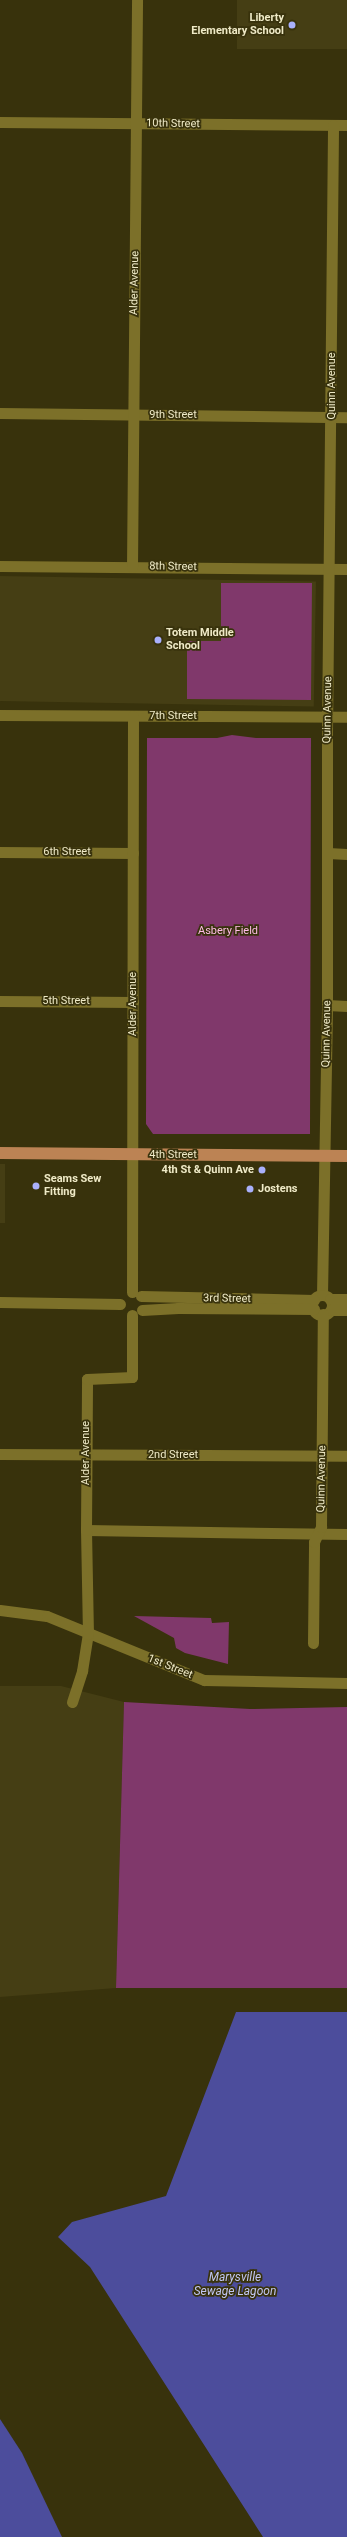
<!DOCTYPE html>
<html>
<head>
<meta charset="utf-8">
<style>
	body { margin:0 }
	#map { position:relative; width:347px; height:2537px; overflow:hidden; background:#38320c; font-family:Roboto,sans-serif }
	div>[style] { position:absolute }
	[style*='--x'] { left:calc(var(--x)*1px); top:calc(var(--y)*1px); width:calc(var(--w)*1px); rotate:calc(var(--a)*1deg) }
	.built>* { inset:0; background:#453e14; transform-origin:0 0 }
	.green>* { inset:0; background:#80386b }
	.water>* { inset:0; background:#4c4d9c }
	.minor>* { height:11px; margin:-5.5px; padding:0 5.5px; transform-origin:5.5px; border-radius:5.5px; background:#7c7029 }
	.minor>.ring { margin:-5.5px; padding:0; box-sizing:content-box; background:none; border:11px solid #7c7029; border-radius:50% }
	.major>* { height:12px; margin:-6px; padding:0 6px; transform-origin:6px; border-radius:6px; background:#bc8354 }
	.dots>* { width:11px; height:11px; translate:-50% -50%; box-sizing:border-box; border:2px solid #38320c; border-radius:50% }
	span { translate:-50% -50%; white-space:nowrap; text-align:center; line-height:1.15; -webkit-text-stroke:3.5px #38320c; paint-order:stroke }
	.poi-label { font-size:11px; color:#efeac7; font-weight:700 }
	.right { translate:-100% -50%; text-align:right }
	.left { translate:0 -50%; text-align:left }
	.street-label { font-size:11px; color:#efeac7 }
	.park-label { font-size:11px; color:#ffbce8 }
	.water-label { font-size:12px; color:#c1c6f3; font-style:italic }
</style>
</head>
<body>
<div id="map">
	<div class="built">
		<div style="left:237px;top:0;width:110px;height:49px"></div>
		<div style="left:0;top:576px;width:316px;height:125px;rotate:1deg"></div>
		<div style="left:0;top:1164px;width:5px;height:59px"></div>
		<div style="clip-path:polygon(0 1686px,61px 1686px,124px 1702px,116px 1988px,0 1997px)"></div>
	</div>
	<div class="green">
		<div style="clip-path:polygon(221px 583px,312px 583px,311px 700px,187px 699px,187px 641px,221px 641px)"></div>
		<div style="clip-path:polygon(232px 735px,256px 738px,311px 738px,310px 1134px,153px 1134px,146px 1124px,147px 738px,217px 738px)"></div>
		<div style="clip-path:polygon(134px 1616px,211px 1618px,212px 1623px,229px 1622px,228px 1664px,185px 1653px,176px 1648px,174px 1638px)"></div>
		<div style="clip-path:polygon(124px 1702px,250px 1709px,347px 1707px,347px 1988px,116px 1988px)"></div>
	</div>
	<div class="water">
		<div style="clip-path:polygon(236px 2012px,347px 2012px,347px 2537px,263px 2537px,90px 2267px,58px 2237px,72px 2222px,166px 2196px)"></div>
		<div style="clip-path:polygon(0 2419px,22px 2453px,62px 2537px,0 2537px)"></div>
	</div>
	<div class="minor">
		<div style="--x:0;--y:122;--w:347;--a:0.5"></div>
		<div style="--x:0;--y:413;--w:347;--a:0.7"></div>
		<div style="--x:0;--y:566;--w:347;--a:0.5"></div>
		<div style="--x:132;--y:567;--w:567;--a:-89.49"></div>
		<div style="--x:0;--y:715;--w:347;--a:0.3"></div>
		<div style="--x:0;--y:852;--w:133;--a:0.4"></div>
		<div style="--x:328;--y:853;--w:19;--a:3"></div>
		<div style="--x:0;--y:1001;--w:133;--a:0.4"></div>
		<div style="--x:327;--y:1005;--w:20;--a:3"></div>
		<div style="--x:132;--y:1292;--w:576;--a:-89.9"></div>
		<div style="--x:322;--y:1295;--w:290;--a:-89"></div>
		<div style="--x:327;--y:1005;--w:272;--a:-90"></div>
		<div style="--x:327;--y:733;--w:608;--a:-89.43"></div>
		<div class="ring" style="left:312px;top:1295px;width:9px;height:9px"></div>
		<div style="--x:141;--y:1296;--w:173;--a:1.3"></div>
		<div style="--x:330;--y:1299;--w:17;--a:0"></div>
		<div style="--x:0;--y:1302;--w:120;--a:1"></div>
		<div style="--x:142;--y:1310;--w:36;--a:-3"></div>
		<div style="--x:178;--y:1308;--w:136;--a:0.4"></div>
		<div style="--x:331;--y:1310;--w:16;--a:0"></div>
		<div style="--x:0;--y:1454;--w:347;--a:0.3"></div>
		<div style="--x:86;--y:1530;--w:261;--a:0.9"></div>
		<div style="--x:0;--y:1610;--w:47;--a:7.3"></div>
		<div style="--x:47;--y:1616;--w:170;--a:22.2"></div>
		<div style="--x:204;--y:1680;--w:143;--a:1.2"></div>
		<div style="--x:313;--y:1643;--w:101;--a:-89.4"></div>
		<div style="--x:314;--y:1542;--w:17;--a:-65"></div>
		<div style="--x:321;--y:1527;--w:213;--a:-89.5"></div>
		<div style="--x:72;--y:1702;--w:33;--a:-72"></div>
		<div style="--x:82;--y:1671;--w:37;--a:-81"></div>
		<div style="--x:88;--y:1634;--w:104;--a:-91.1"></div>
		<div style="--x:86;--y:1530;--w:151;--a:-89.6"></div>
		<div style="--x:87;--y:1379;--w:45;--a:-2.5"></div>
		<div style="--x:132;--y:1377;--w:62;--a:-90"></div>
	</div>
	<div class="major">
		<div style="--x:0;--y:1153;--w:347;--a:0.5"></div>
	</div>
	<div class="dots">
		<div style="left:292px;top:25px;background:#a9b0fc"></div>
		<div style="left:158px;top:640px;background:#a9b0fc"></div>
		<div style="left:262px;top:1170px;background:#a9b0fc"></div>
		<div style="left:36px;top:1186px;background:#a9b0fc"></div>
		<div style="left:250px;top:1189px;background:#a9b0fc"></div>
	</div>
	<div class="poi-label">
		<span class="right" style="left:284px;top:25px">Liberty<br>Elementary School</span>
		<span class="left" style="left:166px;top:640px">Totem Middle<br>School</span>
		<span class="right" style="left:254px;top:1170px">4th St &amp; Quinn Ave</span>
		<span class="left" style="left:44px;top:1186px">Seams Sew<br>Fitting</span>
		<span class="left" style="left:258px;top:1189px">Jostens</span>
	</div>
	<div class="street-label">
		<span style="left:173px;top:124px;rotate:1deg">10th Street</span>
		<span style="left:135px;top:283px;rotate:-89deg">Alder Avenue</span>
		<span style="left:332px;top:386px;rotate:-90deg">Quinn Avenue</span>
		<span style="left:173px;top:415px">9th Street</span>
		<span style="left:173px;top:567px;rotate:1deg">8th Street</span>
		<span style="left:328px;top:710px;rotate:-89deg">Quinn Avenue</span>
		<span style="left:173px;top:716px">7th Street</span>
		<span style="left:67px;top:852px">6th Street</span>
		<span style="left:66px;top:1001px">5th Street</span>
		<span style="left:133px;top:1004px;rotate:-90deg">Alder Avenue</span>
		<span style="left:327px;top:1034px;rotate:-89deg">Quinn Avenue</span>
		<span style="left:173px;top:1155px">4th Street</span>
		<span style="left:227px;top:1299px;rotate:1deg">3rd Street</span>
		<span style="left:86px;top:1453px;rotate:-90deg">Alder Avenue</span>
		<span style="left:173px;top:1455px">2nd Street</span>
		<span style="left:322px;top:1479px;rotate:-89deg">Quinn Avenue</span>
		<span style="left:170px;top:1667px;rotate:22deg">1st Street</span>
	</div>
	<div class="park-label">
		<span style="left:228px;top:931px">Asbery Field</span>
	</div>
	<div class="water-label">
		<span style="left:235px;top:2285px">Marysville<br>Sewage Lagoon</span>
	</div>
</div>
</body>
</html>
